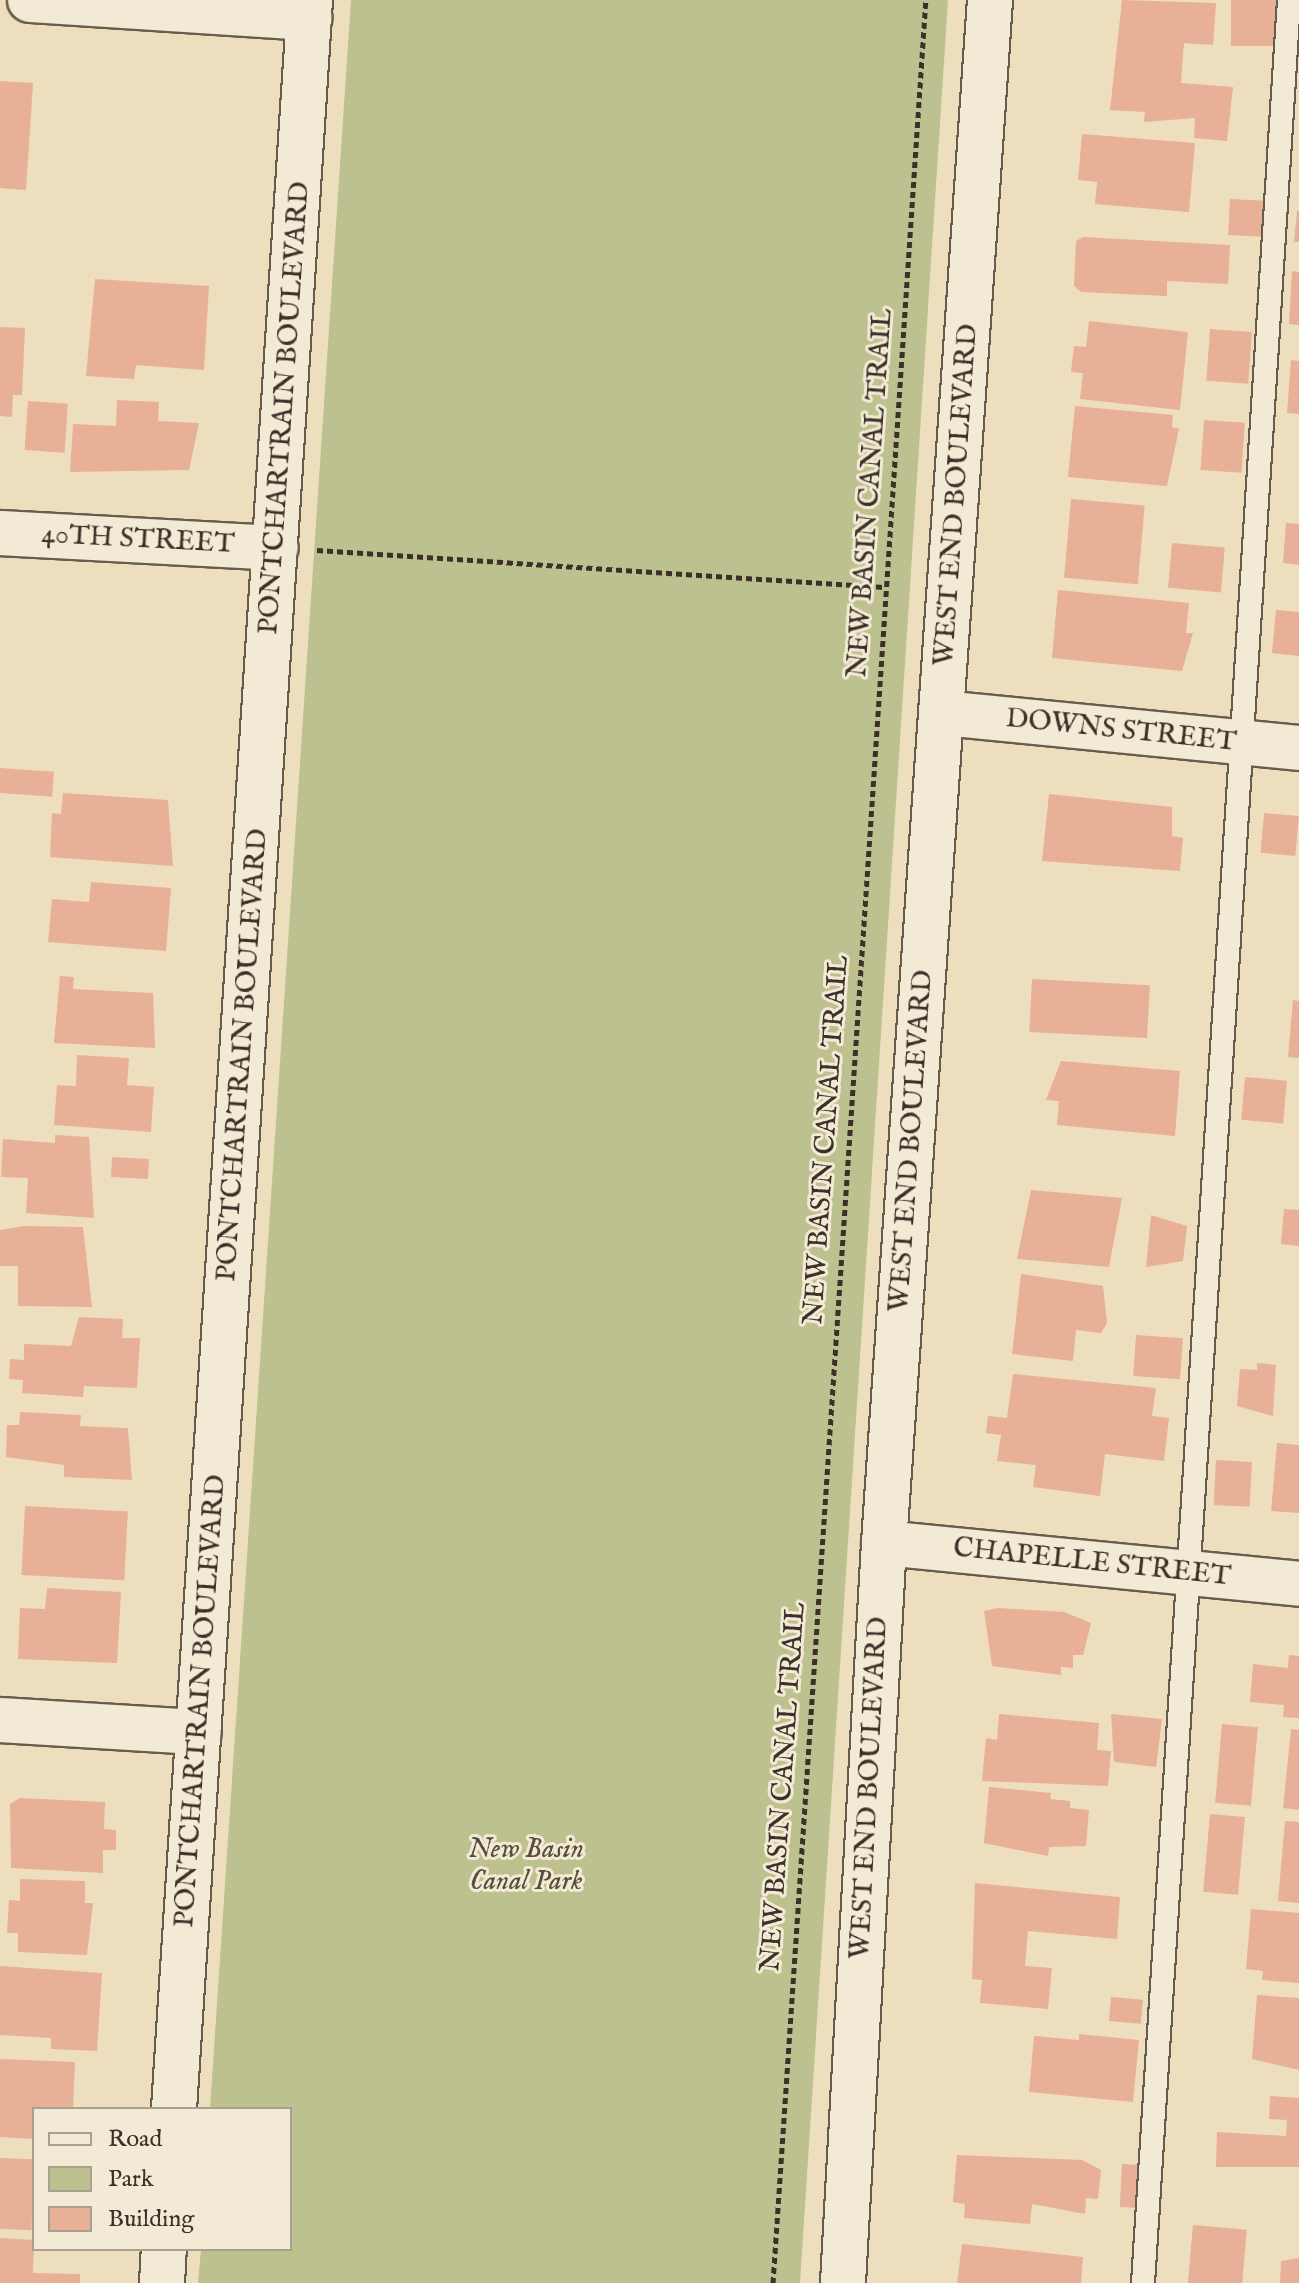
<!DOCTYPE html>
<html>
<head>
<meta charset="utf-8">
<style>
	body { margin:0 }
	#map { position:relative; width:1299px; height:2283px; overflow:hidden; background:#eddfbe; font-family:"IM FELL English",serif }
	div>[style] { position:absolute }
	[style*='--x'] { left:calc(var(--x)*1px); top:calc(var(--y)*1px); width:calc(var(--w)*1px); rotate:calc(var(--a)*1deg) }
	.green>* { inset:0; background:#bcc18f }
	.building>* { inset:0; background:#e7b097; transform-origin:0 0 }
	.path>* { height:5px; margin-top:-2.5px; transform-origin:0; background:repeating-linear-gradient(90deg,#3c3029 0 6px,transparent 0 10px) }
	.roads { filter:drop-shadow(2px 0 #685c4e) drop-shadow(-2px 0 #685c4e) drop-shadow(0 2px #685c4e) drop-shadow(0 -2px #685c4e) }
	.service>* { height:22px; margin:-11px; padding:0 11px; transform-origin:11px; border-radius:11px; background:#f3ead5 }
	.minor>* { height:44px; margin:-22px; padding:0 22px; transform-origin:22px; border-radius:22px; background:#f3ead5 }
	.secondary>* { height:44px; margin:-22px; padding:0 22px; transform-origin:22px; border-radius:22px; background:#f3ead5 }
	span { translate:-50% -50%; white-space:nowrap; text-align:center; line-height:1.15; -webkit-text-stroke:6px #f3ead5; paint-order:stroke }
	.street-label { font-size:28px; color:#3c3029 }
	.park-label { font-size:28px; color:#564d3d; font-style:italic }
	.legend { position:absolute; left:32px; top:2107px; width:260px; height:144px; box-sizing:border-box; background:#f3ead5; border:2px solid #aaa090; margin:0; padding:10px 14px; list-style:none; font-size:24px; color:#3c3029 }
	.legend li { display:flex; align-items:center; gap:16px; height:40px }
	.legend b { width:40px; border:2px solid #aaa090 }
</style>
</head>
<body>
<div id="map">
	<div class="green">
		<div style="clip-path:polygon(351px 0,948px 0,800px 2283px,198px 2283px,201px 2249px,290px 2249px,290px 2109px,210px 2109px)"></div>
	</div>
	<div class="building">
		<div style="clip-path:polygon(1122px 0,1216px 3px,1213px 45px,1184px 43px,1181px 83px,1233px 87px,1227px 141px,1194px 138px,1195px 118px,1144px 122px,1145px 112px,1110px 110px)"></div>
		<div style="left:1231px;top:0;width:46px;height:46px"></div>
		<div style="clip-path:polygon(0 81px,33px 83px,26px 190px,0 188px)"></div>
		<div style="clip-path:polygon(1082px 134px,1195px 143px,1189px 212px,1095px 204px,1097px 182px,1078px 180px)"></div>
		<div style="left:1230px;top:199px;width:39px;height:36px;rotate:3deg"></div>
		<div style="clip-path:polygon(1297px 211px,1299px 211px,1299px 242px,1294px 242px)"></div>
		<div style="clip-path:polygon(1083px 237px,1230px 245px,1228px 284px,1167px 281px,1167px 296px,1081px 292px,1074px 286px,1076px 241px)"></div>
		<div style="clip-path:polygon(1292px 271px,1299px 272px,1299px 325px,1289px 324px)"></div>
		<div style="clip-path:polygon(95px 279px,209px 286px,204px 370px,136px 365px,134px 379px,86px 376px)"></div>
		<div style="clip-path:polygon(1089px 321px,1188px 332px,1180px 410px,1080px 399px,1083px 373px,1071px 372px,1074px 346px,1086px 347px)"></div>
		<div style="clip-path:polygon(0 327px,25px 328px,22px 395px,13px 395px,12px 417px,0 416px)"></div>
		<div style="left:1210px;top:329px;width:42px;height:52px;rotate:4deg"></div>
		<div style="clip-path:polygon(1291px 360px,1299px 361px,1299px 414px,1287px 413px)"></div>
		<div style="clip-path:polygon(117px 400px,159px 402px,158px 421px,199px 423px,189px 470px,70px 472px,73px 424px,116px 426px)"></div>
		<div style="left:28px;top:401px;width:40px;height:49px;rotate:4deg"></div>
		<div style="clip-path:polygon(1075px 406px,1173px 415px,1172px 427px,1179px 429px,1167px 486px,1068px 477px)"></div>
		<div style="left:1204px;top:420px;width:41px;height:50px;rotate:4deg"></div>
		<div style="left:1071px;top:499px;width:74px;height:79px;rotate:5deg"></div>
		<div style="clip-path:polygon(1286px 523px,1299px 524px,1299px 565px,1283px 563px)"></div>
		<div style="left:1172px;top:543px;width:53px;height:45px;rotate:5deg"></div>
		<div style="clip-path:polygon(1058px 590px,1189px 603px,1186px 633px,1193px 633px,1182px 671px,1052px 658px)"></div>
		<div style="clip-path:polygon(1276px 610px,1299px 612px,1299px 656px,1272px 653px)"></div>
		<div style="left:0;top:768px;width:54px;height:25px;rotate:4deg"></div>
		<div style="clip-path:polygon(63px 793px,168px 800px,173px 866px,50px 857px,52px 813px,61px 814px)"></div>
		<div style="clip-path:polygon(1049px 794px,1172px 807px,1172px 836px,1183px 838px,1180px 871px,1042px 861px)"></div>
		<div style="left:1264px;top:813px;width:35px;height:40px;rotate:5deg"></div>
		<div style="clip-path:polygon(91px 882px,171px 888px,166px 951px,48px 942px,52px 899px,89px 902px)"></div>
		<div style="clip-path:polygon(60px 976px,74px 977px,73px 989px,153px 993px,155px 1048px,54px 1043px)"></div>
		<div style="left:1032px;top:979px;width:118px;height:53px;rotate:3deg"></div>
		<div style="clip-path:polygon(1293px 1000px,1299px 1001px,1299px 1058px,1288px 1057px)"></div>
		<div style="clip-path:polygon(77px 1055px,129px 1058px,127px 1085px,154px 1087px,151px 1132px,54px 1125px,57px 1085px,76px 1086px)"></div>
		<div style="clip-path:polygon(1061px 1061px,1180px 1071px,1175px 1136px,1057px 1125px,1059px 1101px,1046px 1100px)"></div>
		<div style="left:1245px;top:1077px;width:42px;height:43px;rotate:5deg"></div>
		<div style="clip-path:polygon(55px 1135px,89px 1137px,94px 1218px,26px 1213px,28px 1178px,1px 1177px,3px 1139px,55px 1143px)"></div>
		<div style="left:112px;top:1157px;width:37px;height:20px;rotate:3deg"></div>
		<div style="clip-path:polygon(1031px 1190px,1122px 1198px,1109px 1267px,1017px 1259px)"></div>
		<div style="clip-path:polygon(1284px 1209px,1299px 1210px,1299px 1246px,1281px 1244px)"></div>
		<div style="clip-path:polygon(1151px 1215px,1187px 1226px,1183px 1261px,1146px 1267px)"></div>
		<div style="clip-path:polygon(24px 1226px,83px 1227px,92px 1307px,18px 1306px,18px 1266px,0 1266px,0 1230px)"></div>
		<div style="clip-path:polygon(1021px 1274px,1103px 1286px,1107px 1323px,1101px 1333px,1076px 1330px,1073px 1361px,1012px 1354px)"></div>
		<div style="clip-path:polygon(79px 1317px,123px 1319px,122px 1338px,140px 1338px,137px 1388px,84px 1386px,83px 1397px,22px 1393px,23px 1380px,9px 1379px,10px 1359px,24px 1360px,24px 1344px,71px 1346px)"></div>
		<div style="left:1136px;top:1335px;width:47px;height:41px;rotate:4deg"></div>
		<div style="clip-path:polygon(1257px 1363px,1276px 1365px,1273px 1416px,1237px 1406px,1240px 1369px,1257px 1370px)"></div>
		<div style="clip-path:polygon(1013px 1374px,1156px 1388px,1152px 1416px,1169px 1418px,1164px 1461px,1105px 1454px,1100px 1496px,1033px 1487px,1036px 1465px,997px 1461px,1001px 1435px,986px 1433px,988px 1416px,1007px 1418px)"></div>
		<div style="clip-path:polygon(20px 1412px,81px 1415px,80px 1426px,128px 1428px,132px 1480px,64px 1477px,64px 1465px,6px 1457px,7px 1425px,19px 1425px)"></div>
		<div style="clip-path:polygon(1277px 1443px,1299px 1445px,1299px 1513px,1271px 1511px)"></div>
		<div style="left:1216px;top:1460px;width:36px;height:45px;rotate:3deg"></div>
		<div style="left:25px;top:1506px;width:103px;height:69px;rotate:3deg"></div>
		<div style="clip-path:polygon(47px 1588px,121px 1592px,117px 1663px,18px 1659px,20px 1608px,45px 1609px)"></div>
		<div style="clip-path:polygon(998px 1608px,1064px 1612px,1091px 1623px,1083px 1655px,1073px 1655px,1073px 1668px,1061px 1667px,1061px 1675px,992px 1666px,984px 1611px)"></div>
		<div style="clip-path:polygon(1289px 1655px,1299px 1656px,1299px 1718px,1283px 1717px,1284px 1705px,1250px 1702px,1253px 1664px,1288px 1668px)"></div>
		<div style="clip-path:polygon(999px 1714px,1099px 1723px,1097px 1750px,1111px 1751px,1108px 1786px,982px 1781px,986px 1738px,997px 1740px)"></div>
		<div style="clip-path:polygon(1111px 1714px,1162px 1719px,1156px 1767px,1114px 1762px)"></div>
		<div style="left:1222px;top:1724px;width:36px;height:79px;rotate:5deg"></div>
		<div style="clip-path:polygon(1291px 1729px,1299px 1730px,1299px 1810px,1283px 1808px)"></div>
		<div style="clip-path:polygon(989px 1787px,1051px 1793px,1050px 1799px,1070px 1801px,1070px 1808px,1089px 1810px,1086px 1846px,1049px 1847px,1048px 1856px,984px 1843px)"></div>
		<div style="clip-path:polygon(20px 1798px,105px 1802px,104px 1829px,116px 1830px,116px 1850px,103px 1850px,103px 1873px,11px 1868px,10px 1804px)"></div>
		<div style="left:1210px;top:1814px;width:35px;height:78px;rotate:5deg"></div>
		<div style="clip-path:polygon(1285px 1821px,1299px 1822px,1299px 1903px,1278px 1901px)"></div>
		<div style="clip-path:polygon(20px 1879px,85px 1881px,85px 1903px,93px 1903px,87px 1955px,18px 1952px,18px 1933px,7px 1933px,9px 1900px,20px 1901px)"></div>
		<div style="clip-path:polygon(975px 1883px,1120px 1897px,1117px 1939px,1028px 1931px,1025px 1966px,1052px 1968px,1048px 2009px,980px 2003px,982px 1980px,972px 1979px)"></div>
		<div style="clip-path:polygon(1251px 1909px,1299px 1913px,1299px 1983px,1262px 1980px,1263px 1971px,1246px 1969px)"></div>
		<div style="clip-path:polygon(0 1966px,102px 1973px,97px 2051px,51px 2049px,51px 2038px,0 2035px)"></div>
		<div style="clip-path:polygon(1257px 1995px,1299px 1998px,1299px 2070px,1252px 2059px)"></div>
		<div style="left:1111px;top:1997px;width:32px;height:24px;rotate:5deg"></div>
		<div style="clip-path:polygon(1079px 2034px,1139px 2040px,1133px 2102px,1029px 2092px,1034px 2036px,1079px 2040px)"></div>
		<div style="clip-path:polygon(0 2059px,75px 2062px,73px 2109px,34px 2109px,34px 2139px,0 2137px)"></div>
		<div style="clip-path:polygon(1270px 2096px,1299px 2098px,1299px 2167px,1216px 2167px,1217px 2132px,1286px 2136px,1287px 2120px,1269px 2119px)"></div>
		<div style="clip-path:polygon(957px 2155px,1082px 2160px,1101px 2170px,1098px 2199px,1086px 2198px,1085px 2214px,1032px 2204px,1030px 2224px,964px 2218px,965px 2204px,953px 2202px)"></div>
		<div style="left:0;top:2158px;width:34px;height:71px;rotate:2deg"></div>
		<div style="left:1122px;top:2164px;width:18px;height:43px;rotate:3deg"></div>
		<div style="left:1193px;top:2225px;width:54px;height:58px;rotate:5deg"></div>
		<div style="clip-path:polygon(0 2238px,34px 2240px,33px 2273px,80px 2274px,80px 2283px,0 2283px)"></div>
		<div style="clip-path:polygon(962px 2244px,1083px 2257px,1081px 2283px,957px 2283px)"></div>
		<div style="clip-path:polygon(1299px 2258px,1299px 2283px,1280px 2283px,1281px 2261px)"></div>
	</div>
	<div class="path">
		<div style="--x:317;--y:550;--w:568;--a:3.73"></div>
		<div style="--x:773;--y:2283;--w:2288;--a:-86.17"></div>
	</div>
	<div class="roads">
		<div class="service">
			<div style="--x:1143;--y:2283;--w:2288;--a:-86.34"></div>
		</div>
		<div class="minor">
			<div style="--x:30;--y:0;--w:280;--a:3.7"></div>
			<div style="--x:0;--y:533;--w:276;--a:3.1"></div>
			<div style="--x:943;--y:713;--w:358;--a:5.6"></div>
			<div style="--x:884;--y:1543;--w:417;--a:5.6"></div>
			<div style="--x:0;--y:1720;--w:199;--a:3.5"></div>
		</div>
		<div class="secondary">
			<div style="--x:174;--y:2109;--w:2113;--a:-86.31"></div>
			<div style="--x:162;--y:2283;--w:34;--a:-87"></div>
			<div style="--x:843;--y:2283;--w:741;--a:-86.83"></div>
			<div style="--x:884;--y:1543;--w:1547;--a:-86.07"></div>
		</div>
	</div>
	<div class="street-label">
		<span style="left:285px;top:408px;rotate:-86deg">PONTCHARTRAIN BOULEVARD</span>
		<span style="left:871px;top:493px;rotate:-86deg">NEW BASIN CANAL TRAIL</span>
		<span style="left:957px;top:495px;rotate:-86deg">WEST END BOULEVARD</span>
		<span style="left:138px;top:540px;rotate:3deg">40TH STREET</span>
		<span style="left:1121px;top:731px;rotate:6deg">DOWNS STREET</span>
		<span style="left:243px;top:1055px;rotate:-86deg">PONTCHARTRAIN BOULEVARD</span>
		<span style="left:827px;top:1140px;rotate:-86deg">NEW BASIN CANAL TRAIL</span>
		<span style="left:912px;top:1141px;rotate:-86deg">WEST END BOULEVARD</span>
		<span style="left:1092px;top:1563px;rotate:6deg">CHAPELLE STREET</span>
		<span style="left:201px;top:1701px;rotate:-86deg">PONTCHARTRAIN BOULEVARD</span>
		<span style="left:784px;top:1787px;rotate:-86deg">NEW BASIN CANAL TRAIL</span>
		<span style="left:870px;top:1788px;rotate:-87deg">WEST END BOULEVARD</span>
	</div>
	<div class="park-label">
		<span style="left:526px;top:1866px">New Basin<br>Canal Park</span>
	</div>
	<ul class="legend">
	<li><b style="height:10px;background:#f3ead5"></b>Road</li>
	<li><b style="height:22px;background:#bcc18f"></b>Park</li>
	<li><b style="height:22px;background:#e7b097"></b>Building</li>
	</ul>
</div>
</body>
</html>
